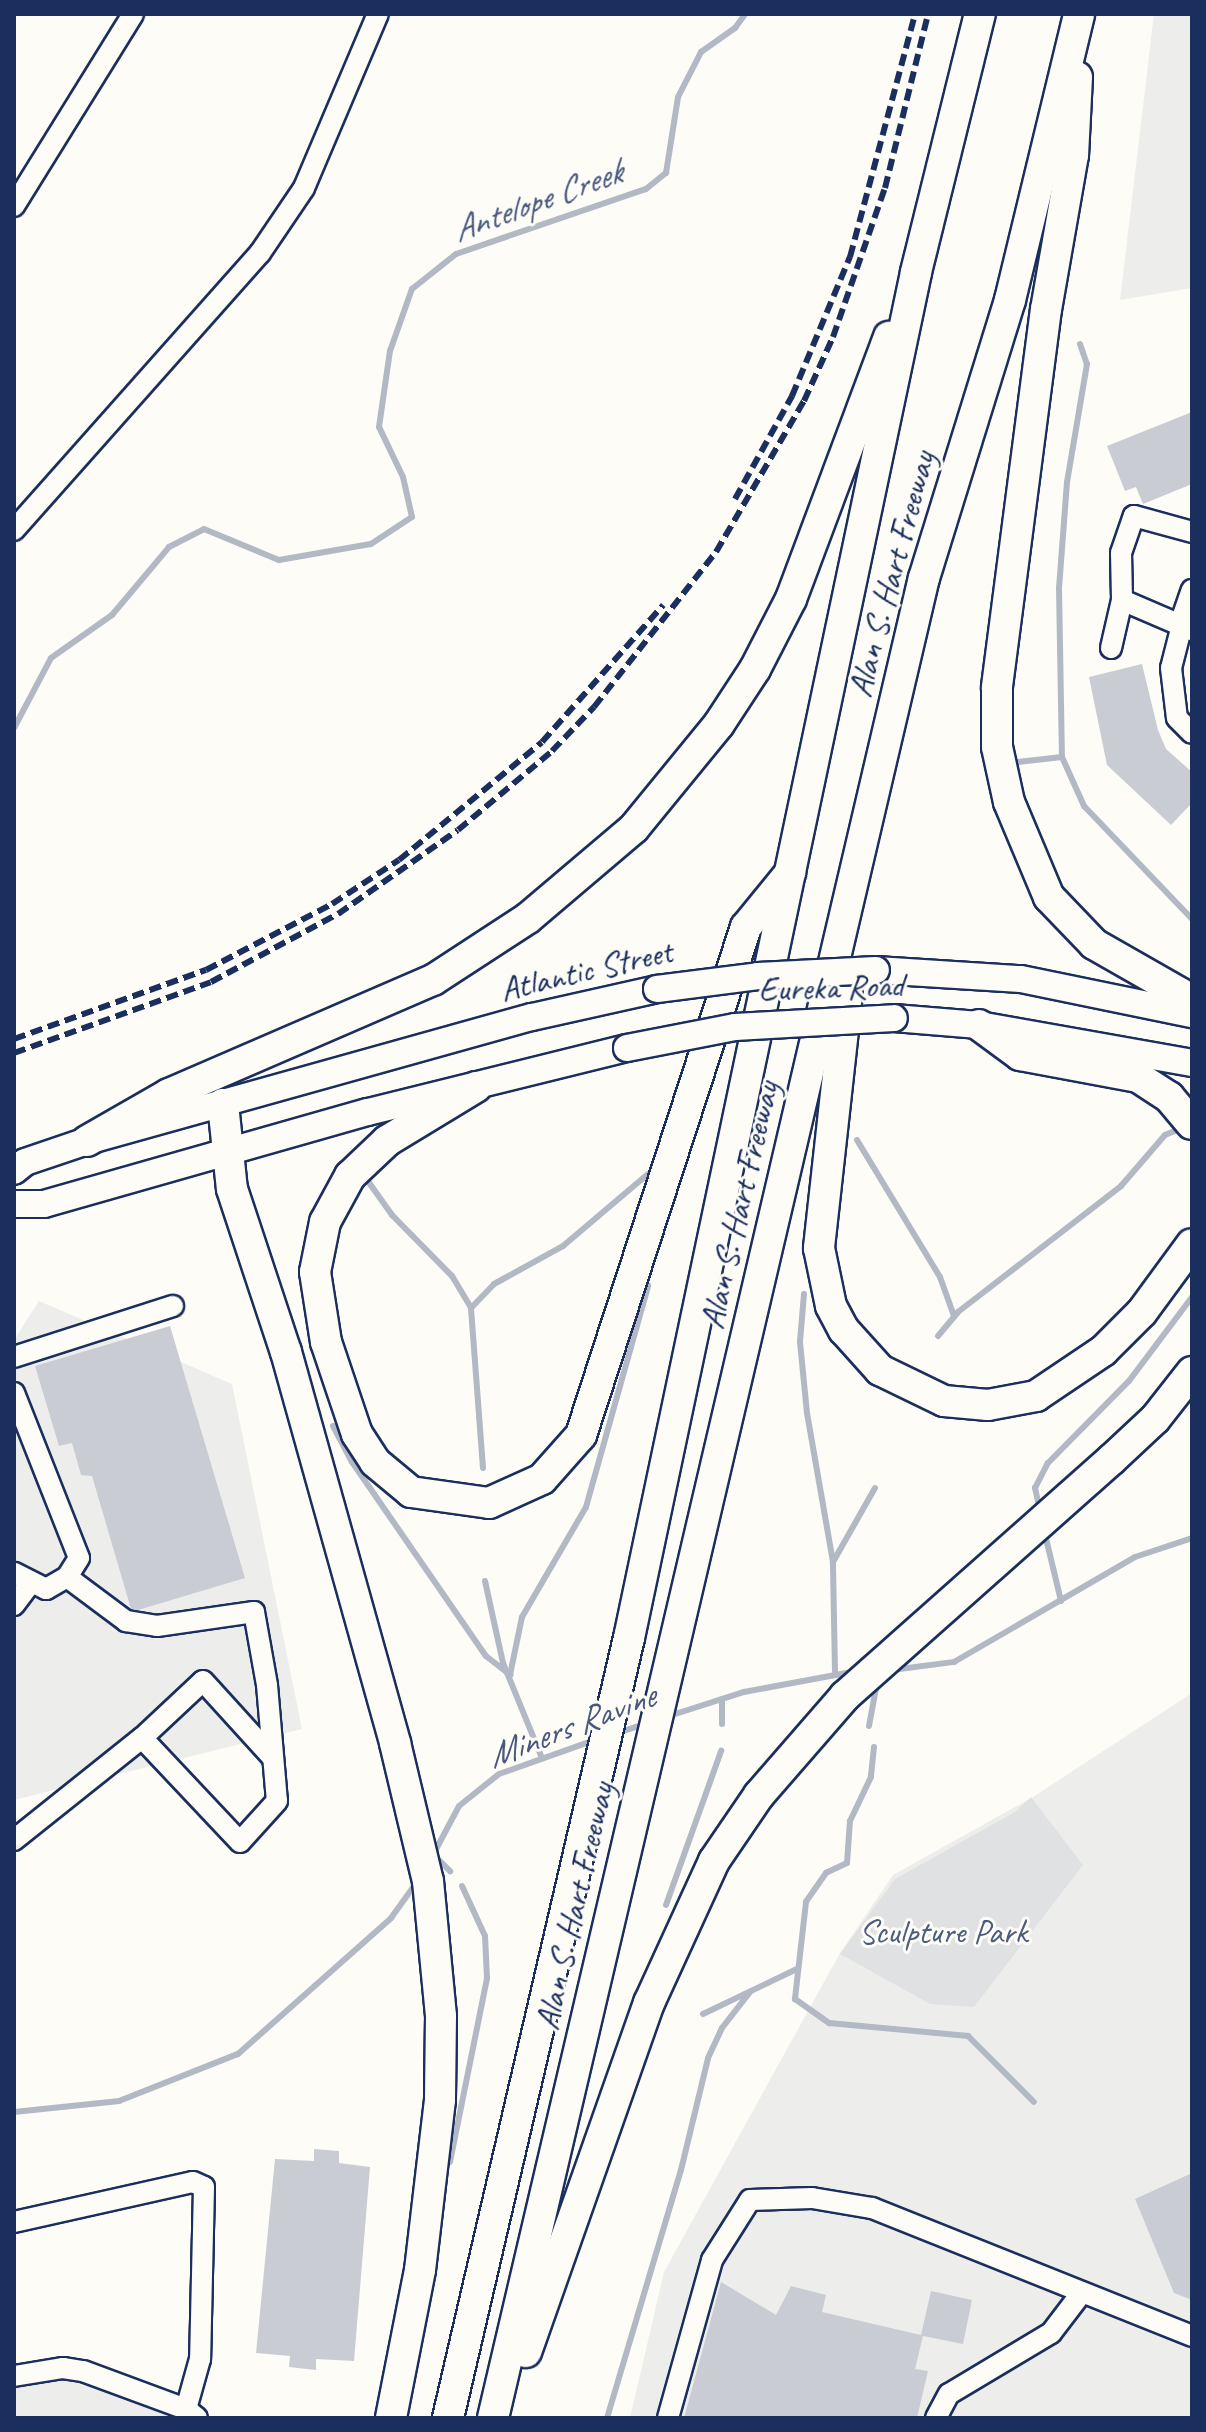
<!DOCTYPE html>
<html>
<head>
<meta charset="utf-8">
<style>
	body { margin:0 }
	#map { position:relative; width:1206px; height:2432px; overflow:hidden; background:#fdfcf7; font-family:Caveat,sans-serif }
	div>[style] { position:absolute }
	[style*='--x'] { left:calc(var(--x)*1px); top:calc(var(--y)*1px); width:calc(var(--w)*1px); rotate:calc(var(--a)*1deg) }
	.built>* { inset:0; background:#edeeec }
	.green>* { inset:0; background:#e0e1e3 }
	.stream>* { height:6px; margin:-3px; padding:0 3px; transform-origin:3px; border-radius:3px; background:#b3b8c5 }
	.building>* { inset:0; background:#c9ccd3 }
	.roads { filter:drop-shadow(2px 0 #1b2f5e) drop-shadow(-2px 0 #1b2f5e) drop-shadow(0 2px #1b2f5e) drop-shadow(0 -2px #1b2f5e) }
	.minor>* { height:20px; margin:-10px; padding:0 10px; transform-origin:10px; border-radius:10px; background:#fdfcf7 }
	.major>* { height:26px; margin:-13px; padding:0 13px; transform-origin:13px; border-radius:13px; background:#fdfcf7 }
	.highway>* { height:30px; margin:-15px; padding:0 15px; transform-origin:15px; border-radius:15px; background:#fdfcf7 }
	.rail>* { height:6px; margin-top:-3px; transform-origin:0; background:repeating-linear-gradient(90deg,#1b2f5e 0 12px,transparent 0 18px) }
	.bridges { filter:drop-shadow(2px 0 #1b2f5e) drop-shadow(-2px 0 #1b2f5e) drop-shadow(0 2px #1b2f5e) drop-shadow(0 -2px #1b2f5e) }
	.major-bridge>* { height:26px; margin:-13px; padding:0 13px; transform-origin:13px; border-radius:13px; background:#fdfcf7 }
	span { translate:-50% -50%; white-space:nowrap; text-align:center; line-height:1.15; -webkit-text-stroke:6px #fdfcf7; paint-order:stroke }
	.street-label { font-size:34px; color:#1b2f5e }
	.park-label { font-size:34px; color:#4c5c7f }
	.water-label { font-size:36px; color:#49587d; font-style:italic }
	.frame { position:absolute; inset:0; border:16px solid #1b2f5e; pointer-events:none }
</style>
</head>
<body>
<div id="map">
	<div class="built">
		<div style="clip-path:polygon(1154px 14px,1192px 14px,1192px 288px,1120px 300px)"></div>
		<div style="clip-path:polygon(39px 1301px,232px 1384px,302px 1729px,14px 1800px,14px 1340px)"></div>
		<div style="clip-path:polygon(1192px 1693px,1192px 2418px,630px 2418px,664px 2272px,840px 1953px,893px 1875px,1033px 1797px)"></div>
		<div style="clip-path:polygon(51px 2368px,195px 2418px,14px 2418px,14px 2376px)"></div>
	</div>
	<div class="green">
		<div style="clip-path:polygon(1031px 1797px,1083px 1865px,974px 2007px,930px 2004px,840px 1954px,895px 1879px,1015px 1812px)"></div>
	</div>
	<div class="stream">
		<div style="--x:1080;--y:344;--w:21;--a:71"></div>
		<div style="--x:1087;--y:364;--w:120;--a:99.6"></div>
		<div style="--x:1067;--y:482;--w:106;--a:94.3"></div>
		<div style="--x:1059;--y:588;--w:169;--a:89"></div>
		<div style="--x:1062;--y:757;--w:54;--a:65.8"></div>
		<div style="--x:1084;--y:806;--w:156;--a:46.3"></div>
		<div style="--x:14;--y:728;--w:79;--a:-62.1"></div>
		<div style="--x:51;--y:658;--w:75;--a:-35.2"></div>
		<div style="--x:112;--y:615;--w:89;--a:-50"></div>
		<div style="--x:169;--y:547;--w:39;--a:-27"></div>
		<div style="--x:204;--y:529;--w:81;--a:22.5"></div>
		<div style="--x:279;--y:560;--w:93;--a:-9.9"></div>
		<div style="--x:371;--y:544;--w:49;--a:-33.4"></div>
		<div style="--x:412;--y:517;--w:41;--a:-102.7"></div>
		<div style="--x:403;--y:477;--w:55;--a:-115.6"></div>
		<div style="--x:379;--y:427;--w:77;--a:-81.8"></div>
		<div style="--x:390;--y:351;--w:66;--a:-70.5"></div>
		<div style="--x:412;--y:289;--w:56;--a:-38.5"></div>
		<div style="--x:456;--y:254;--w:201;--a:-18.9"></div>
		<div style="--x:646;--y:189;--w:26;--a:-39"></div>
		<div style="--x:666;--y:173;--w:77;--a:-81"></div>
		<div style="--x:678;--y:97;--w:51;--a:-62.9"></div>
		<div style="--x:701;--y:52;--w:42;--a:-35.2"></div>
		<div style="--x:735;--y:28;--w:17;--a:-54"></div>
		<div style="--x:1018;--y:762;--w:44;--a:-6.5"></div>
		<div style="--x:857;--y:1140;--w:160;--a:58.8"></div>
		<div style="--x:940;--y:1277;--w:41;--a:70.3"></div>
		<div style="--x:365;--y:1177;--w:47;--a:54.6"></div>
		<div style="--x:392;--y:1215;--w:86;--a:45.5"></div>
		<div style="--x:452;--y:1276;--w:37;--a:59"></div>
		<div style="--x:804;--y:1294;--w:48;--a:94.8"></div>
		<div style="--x:800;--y:1342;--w:71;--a:84.4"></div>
		<div style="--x:807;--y:1413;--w:151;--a:80.1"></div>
		<div style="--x:938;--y:1336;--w:31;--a:-50"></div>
		<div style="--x:958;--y:1312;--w:206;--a:-37.7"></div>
		<div style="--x:1121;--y:1186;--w:67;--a:-49.2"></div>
		<div style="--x:1165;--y:1135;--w:15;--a:-23"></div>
		<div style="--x:333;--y:1426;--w:41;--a:62.2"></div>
		<div style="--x:352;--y:1462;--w:236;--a:55.4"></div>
		<div style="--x:486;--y:1656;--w:31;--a:38"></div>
		<div style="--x:510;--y:1675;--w:59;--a:-78.3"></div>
		<div style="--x:522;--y:1617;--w:127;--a:-59.8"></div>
		<div style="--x:586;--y:1507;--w:230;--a:-74.3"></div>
		<div style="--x:483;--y:1468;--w:160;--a:-94.3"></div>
		<div style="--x:471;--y:1308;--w:33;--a:-46"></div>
		<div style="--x:494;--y:1284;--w:79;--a:-28.8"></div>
		<div style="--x:563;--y:1246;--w:111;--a:-40.3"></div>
		<div style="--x:1040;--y:1511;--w:24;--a:-102"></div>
		<div style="--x:1035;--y:1488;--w:28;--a:-63"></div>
		<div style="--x:1048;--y:1463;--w:115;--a:-45.4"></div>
		<div style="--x:1129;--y:1381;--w:105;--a:-53.1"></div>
		<div style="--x:1044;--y:1530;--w:73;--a:76.5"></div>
		<div style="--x:485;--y:1581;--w:84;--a:77.6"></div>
		<div style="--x:503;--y:1663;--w:103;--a:67.7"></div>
		<div style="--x:892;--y:1670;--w:63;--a:-7.4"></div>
		<div style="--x:954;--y:1662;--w:209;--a:-30.1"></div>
		<div style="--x:1135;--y:1557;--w:60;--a:-18.4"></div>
		<div style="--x:835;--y:1671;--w:109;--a:-91.1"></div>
		<div style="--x:833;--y:1562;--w:85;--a:-60.4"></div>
		<div style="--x:666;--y:1717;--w:82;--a:-17.8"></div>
		<div style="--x:744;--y:1692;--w:115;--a:-10.5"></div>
		<div style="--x:722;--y:1724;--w:25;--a:-90"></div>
		<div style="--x:869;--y:1726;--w:44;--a:-79.5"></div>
		<div style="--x:617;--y:1733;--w:28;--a:-18"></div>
		<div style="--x:874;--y:1747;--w:30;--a:96"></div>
		<div style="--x:871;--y:1777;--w:49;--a:115.5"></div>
		<div style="--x:850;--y:1821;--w:42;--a:94.1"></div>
		<div style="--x:847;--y:1863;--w:23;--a:155"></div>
		<div style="--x:826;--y:1873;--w:35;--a:125"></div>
		<div style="--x:806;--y:1902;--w:98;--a:96.5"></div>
		<div style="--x:795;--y:1999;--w:42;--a:35.2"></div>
		<div style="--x:829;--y:2023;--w:140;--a:5.3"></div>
		<div style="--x:968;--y:2036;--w:93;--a:45"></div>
		<div style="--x:433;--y:1855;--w:55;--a:-62"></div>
		<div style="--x:459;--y:1806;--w:51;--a:-38.7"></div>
		<div style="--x:499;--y:1774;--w:102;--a:-19.5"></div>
		<div style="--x:434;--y:1855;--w:23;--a:45"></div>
		<div style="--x:666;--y:1905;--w:164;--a:-70.3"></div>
		<div style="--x:703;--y:2014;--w:104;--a:-25.6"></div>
		<div style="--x:14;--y:2112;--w:106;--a:-6"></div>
		<div style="--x:119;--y:2101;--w:128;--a:-21.6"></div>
		<div style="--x:238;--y:2054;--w:205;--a:-41.6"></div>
		<div style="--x:391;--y:1918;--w:44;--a:-54.2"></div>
		<div style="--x:450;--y:2162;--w:188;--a:-78.6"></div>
		<div style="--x:487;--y:1978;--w:42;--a:-92.7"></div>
		<div style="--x:485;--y:1936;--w:55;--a:-114.7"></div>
		<div style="--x:607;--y:2418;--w:259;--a:-73.4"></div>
		<div style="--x:681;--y:2170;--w:115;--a:-76.4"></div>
		<div style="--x:708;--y:2058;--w:33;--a:-65"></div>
		<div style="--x:722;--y:2028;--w:46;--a:-52.1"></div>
	</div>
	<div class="building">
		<div style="clip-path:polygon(1192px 412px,1192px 484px,1143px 504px,1136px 487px,1125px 491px,1107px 446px)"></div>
		<div style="clip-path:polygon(1142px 664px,1158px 730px,1166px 749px,1192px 772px,1192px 803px,1171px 825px,1107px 765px,1089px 677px)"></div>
		<div style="clip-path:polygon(170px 1326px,245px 1578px,138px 1610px,131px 1609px,92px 1476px,81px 1475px,72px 1443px,59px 1446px,35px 1366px)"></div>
		<div style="clip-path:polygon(314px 2149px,339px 2151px,339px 2163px,370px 2167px,354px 2361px,316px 2359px,316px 2370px,289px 2367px,290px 2356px,256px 2353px,275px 2159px,314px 2161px)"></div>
		<div style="clip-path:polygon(1192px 2173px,1192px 2300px,1174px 2293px,1135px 2199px)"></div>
		<div style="clip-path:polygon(721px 2282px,776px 2315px,791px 2286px,826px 2295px,822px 2312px,921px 2335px,931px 2291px,972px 2300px,963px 2344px,923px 2336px,915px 2369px,928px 2371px,917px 2418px,684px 2418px)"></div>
	</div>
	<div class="roads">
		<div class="minor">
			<div style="--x:14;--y:206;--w:226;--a:-58.2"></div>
			<div style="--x:14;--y:530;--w:370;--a:-48.4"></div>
			<div style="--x:260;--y:253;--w:78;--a:-55.9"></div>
			<div style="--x:304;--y:188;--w:189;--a:-67"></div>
			<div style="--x:1122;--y:600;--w:76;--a:23.2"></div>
			<div style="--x:1180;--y:624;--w:36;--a:-71"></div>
			<div style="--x:1182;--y:625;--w:44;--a:104.3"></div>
			<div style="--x:1171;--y:668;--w:50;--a:83.2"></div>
			<div style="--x:1177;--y:718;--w:21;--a:45"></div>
			<div style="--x:1111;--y:648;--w:49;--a:-77.1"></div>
			<div style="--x:1122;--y:600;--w:47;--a:-91.2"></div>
			<div style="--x:1121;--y:553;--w:39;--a:-71"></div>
			<div style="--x:1134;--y:516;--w:60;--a:15.4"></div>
			<div style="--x:14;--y:1357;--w:167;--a:-17.8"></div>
			<div style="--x:14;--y:1393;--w:177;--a:68.5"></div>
			<div style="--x:79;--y:1558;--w:22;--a:122"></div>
			<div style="--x:67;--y:1577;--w:24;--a:150"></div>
			<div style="--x:46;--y:1589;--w:36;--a:-153"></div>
			<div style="--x:67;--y:1577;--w:74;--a:36.7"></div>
			<div style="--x:126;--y:1621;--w:31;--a:9"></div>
			<div style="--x:157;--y:1626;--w:98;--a:-8.2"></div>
			<div style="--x:254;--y:1612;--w:74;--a:79.9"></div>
			<div style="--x:267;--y:1685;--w:116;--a:85.1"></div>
			<div style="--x:277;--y:1801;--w:55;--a:132.1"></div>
			<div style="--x:240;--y:1842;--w:143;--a:-133.3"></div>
			<div style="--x:142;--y:1738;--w:83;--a:-43.1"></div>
			<div style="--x:203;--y:1681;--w:104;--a:47.7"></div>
			<div style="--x:14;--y:1605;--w:25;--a:-53"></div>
			<div style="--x:14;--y:1840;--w:164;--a:-38.6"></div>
			<div style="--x:14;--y:2222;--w:183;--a:-12.6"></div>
			<div style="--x:193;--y:2182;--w:12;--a:24"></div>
			<div style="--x:204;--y:2187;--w:172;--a:91.3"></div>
			<div style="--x:200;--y:2359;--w:52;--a:105.6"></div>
			<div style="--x:14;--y:2376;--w:50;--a:-9.3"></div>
			<div style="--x:63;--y:2368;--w:20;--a:9"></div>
			<div style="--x:83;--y:2371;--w:110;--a:20.3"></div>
			<div style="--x:186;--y:2409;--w:14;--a:39"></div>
			<div style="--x:668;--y:2418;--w:164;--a:-74.4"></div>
			<div style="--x:712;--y:2260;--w:71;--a:-57.7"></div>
			<div style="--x:750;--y:2200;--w:62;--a:-1.8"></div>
			<div style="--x:812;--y:2198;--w:61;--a:9.5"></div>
			<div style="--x:872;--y:2208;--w:345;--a:21.8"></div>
			<div style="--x:936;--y:2418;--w:27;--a:-62"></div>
			<div style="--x:949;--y:2394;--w:119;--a:-30.9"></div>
			<div style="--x:1051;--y:2333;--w:48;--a:-52.7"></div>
		</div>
		<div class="major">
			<div style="--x:876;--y:970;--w:145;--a:3.6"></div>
			<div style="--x:1021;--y:979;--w:175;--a:11.6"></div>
			<div style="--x:894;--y:1018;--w:85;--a:4.7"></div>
			<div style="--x:979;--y:1025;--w:216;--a:10.1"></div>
			<div style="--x:14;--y:1171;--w:14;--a:-39"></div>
			<div style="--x:25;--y:1162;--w:65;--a:-18.7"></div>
			<div style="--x:87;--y:1141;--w:462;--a:-15.6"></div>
			<div style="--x:532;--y:1017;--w:128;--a:-12.6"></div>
			<div style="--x:14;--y:1204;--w:30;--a:0"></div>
			<div style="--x:44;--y:1204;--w:337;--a:-15.9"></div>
			<div style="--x:368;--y:1112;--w:267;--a:-13.9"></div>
		</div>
		<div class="highway">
			<div style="--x:1077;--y:77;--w:78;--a:92.9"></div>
			<div style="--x:1073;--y:155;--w:156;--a:99.9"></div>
			<div style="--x:1046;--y:309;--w:382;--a:97.4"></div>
			<div style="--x:997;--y:688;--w:59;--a:90"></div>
			<div style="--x:997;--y:747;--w:56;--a:77.7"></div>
			<div style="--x:1009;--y:802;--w:103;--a:67.2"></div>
			<div style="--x:1049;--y:897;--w:65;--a:46.2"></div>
			<div style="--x:1094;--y:944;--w:113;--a:29.7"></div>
			<div style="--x:847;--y:994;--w:256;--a:96.3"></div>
			<div style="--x:819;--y:1248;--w:59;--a:78.3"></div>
			<div style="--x:831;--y:1306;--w:27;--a:62"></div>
			<div style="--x:844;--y:1330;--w:54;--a:48"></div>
			<div style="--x:880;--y:1370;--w:71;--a:25.8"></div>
			<div style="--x:944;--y:1401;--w:44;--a:5.2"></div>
			<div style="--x:988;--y:1405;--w:49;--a:-10.6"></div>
			<div style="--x:1036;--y:1396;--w:81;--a:-33.9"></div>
			<div style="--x:1103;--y:1351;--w:55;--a:-45"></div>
			<div style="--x:1142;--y:1312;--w:84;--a:-53.7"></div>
			<div style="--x:979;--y:1025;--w:51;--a:36.2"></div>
			<div style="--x:1020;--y:1055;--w:120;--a:10.6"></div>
			<div style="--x:1138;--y:1077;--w:37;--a:33"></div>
			<div style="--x:1169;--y:1097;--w:35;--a:50"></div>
			<div style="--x:476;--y:1087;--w:104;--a:148.8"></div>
			<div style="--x:387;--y:1141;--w:51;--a:136.6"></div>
			<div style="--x:350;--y:1176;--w:52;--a:118.5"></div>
			<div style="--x:325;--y:1222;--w:51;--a:101.3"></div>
			<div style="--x:315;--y:1272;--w:71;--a:81.1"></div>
			<div style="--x:326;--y:1342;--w:97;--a:71.4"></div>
			<div style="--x:357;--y:1434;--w:33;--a:57"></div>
			<div style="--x:375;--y:1462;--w:47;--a:39.8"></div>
			<div style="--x:411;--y:1492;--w:79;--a:8"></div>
			<div style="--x:489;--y:1503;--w:58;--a:-24.4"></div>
			<div style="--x:542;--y:1479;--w:59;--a:-48.4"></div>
			<div style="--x:581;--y:1435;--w:534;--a:-72.01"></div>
			<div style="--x:746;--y:927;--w:70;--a:-50.8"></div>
			<div style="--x:223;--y:1104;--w:85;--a:84"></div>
			<div style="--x:232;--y:1189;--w:172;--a:71.7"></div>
			<div style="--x:286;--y:1352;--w:406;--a:74.4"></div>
			<div style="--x:395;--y:1743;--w:142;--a:76.6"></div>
			<div style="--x:428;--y:1881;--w:136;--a:84.5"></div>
			<div style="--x:441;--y:2016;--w:84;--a:90.7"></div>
			<div style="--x:440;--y:2100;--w:171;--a:96.7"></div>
			<div style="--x:420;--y:2270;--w:151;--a:101.1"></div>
			<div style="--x:87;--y:1141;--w:95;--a:-29.8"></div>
			<div style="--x:169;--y:1094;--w:288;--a:-23.4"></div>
			<div style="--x:433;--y:980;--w:113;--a:-33.1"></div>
			<div style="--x:528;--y:918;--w:139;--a:-40.3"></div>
			<div style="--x:634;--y:828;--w:134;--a:-50.7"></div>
			<div style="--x:719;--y:724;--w:66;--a:-56.8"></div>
			<div style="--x:755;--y:669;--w:79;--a:-62.8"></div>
			<div style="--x:791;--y:599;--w:280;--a:-69.5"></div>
			<div style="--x:526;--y:2352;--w:370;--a:-70.6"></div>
			<div style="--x:649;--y:2003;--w:156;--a:-65.4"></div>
			<div style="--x:714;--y:1861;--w:80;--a:-55.7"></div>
			<div style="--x:759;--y:1795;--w:131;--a:-49"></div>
			<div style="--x:845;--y:1696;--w:356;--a:-41.6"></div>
			<div style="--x:1111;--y:1460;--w:60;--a:-43"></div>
			<div style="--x:1155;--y:1419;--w:60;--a:-51.8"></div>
			<div style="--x:448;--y:2418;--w:801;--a:-76.94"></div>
			<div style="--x:629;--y:1638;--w:1396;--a:-78.13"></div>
			<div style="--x:916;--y:272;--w:266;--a:-76.1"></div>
			<div style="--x:493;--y:2418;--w:1890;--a:-76.82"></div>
			<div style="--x:924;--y:578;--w:291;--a:-72.8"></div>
			<div style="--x:1010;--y:300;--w:294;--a:-76.4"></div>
		</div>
	</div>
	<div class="rail">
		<div style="--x:735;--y:499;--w:118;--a:-61"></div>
		<div style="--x:792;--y:396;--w:151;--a:-67.4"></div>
		<div style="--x:850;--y:257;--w:252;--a:-75"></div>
		<div style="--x:14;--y:1039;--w:204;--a:-19.8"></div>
		<div style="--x:206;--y:970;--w:142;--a:-27.6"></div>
		<div style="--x:332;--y:904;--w:80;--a:-33.3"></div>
		<div style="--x:399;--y:860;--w:185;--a:-39.5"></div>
		<div style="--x:542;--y:742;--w:183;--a:-48.5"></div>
		<div style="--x:14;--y:1053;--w:209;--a:-19.8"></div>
		<div style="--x:211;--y:982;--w:144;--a:-28.2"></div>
		<div style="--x:338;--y:914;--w:146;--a:-35"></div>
		<div style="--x:458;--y:830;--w:123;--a:-40"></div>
		<div style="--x:552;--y:751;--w:61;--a:-46.3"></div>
		<div style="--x:594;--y:707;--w:197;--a:-51.8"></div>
		<div style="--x:716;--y:552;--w:175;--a:-59.8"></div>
		<div style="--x:804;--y:401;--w:70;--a:-65.6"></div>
		<div style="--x:833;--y:337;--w:158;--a:-70.8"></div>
		<div style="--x:885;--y:188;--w:179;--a:-76.1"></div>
	</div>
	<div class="bridges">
		<div class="major-bridge">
			<div style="--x:657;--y:989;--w:102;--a:-7.3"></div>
			<div style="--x:758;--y:976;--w:118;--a:-2.9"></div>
			<div style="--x:627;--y:1048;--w:110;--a:-11"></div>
			<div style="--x:735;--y:1027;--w:159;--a:-3.2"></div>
		</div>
	</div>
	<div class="street-label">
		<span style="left:891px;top:574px;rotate:-75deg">Alan S. Hart Freeway</span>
		<span style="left:586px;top:970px;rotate:-13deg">Atlantic Street</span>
		<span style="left:831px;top:987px;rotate:-2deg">Eureka Road</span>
		<span style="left:739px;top:1205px;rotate:-77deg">Alan S. Hart Freeway</span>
		<span style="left:574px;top:1906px;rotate:-77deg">Alan S. Hart Freeway</span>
	</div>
	<div class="park-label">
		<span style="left:943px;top:1932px">Sculpture Park</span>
	</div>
	<div class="water-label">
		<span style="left:537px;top:201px;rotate:-20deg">Antelope Creek</span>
		<span style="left:571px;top:1726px;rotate:-21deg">Miners Ravine</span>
	</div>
	<div class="frame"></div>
</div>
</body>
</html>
